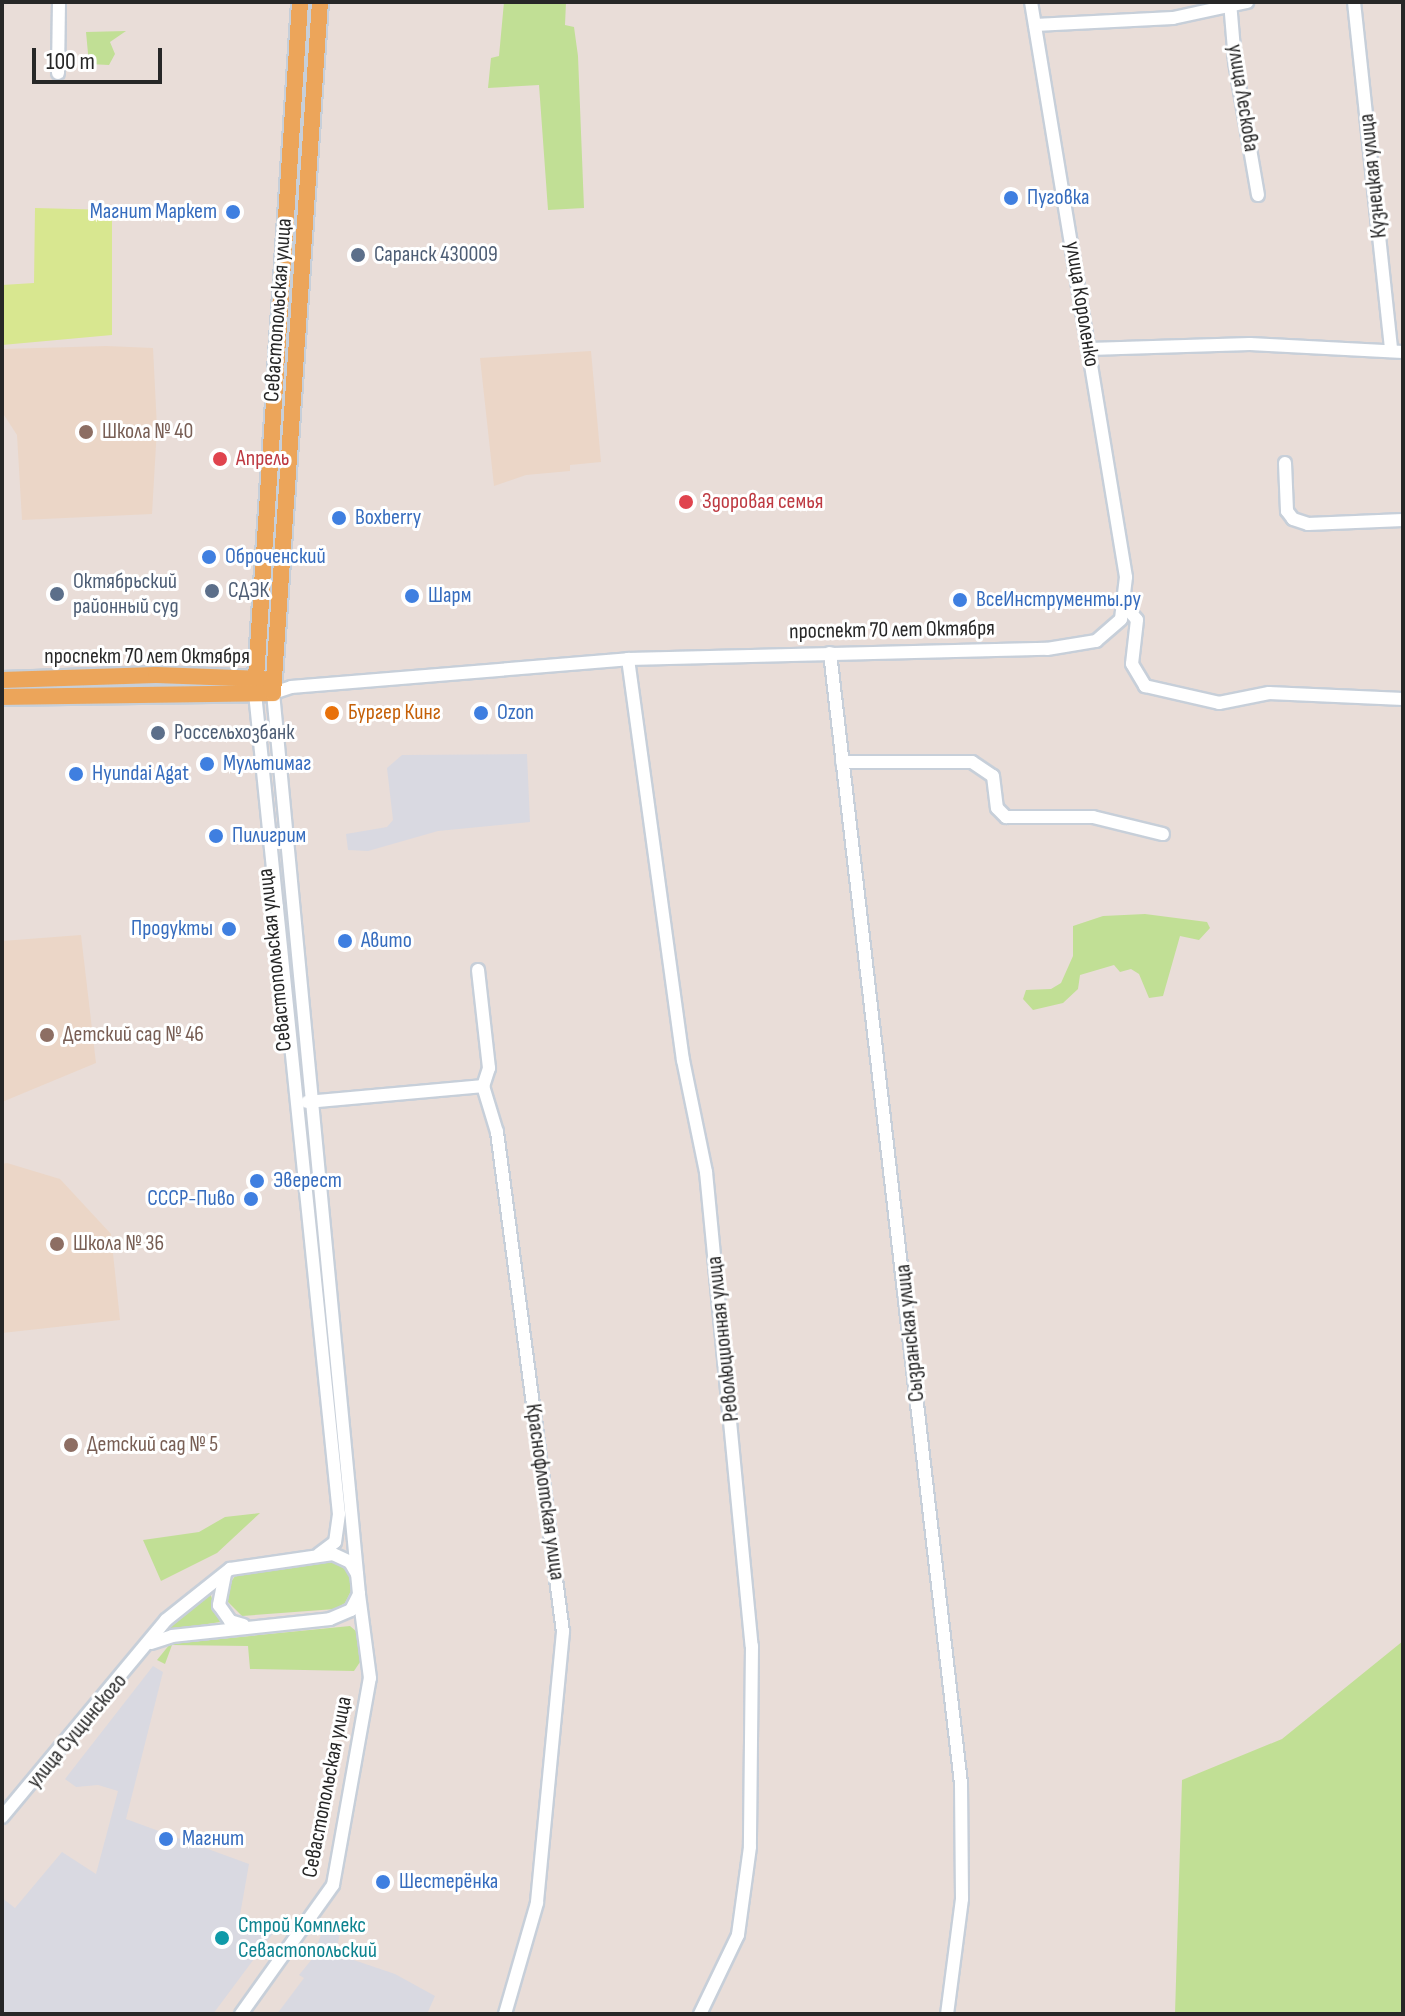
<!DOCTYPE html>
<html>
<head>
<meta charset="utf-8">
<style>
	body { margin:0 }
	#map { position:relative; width:1405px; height:2016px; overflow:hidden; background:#e9ddd8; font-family:"Sofia Sans Condensed",sans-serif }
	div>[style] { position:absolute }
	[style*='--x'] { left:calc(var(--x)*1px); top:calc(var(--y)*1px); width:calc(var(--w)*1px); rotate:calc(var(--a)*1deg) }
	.industrial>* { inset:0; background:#d9d9e1 }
	.education>* { inset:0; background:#ebd6c7 }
	.green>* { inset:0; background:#c1df95 }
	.pitch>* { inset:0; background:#d8e790 }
	.roads { filter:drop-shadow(2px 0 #c7cfd9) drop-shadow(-2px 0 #c7cfd9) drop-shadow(0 2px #c7cfd9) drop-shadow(0 -2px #c7cfd9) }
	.minor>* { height:12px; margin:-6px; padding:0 6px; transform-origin:6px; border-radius:6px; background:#fff }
	.major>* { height:16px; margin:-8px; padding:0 8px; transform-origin:8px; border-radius:8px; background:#eca55a }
	.dots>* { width:22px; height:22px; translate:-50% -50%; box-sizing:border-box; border:4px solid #fff; border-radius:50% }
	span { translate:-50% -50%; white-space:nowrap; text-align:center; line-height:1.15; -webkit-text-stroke:6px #fff; paint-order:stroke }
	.street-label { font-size:22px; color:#272727 }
	.shop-label { font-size:22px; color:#366cbe }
	.left { translate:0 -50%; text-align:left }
	.right { translate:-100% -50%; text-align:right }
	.service-label { font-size:22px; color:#4e5e75 }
	.education-label { font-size:22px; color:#785e54 }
	.health-label { font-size:22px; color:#be3a42 }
	.food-label { font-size:22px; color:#c56008 }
	.culture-label { font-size:22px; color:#0d838f }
	.frame { position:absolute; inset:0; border:4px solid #272727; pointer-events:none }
	.scale { position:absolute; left:32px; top:48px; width:130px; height:36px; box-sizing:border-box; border:4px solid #272727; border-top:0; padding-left:10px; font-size:24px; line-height:28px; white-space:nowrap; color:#272727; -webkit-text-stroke:6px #fff; paint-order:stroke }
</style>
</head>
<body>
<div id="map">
	<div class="industrial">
		<div style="clip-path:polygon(527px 754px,530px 822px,438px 831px,368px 851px,348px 850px,346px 834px,387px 827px,393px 820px,387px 768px,402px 755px)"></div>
		<div style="clip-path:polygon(153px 1666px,163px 1672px,126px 1819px,249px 1864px,240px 1915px,274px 1932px,213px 2014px,2px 2014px,2px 1898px,15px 1908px,62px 1852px,96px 1874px,118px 1791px,98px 1785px,76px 1787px,65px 1779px)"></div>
		<div style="clip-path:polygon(324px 1927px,340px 1932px,336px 1954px,395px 1974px,435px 1996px,427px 2014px,277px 2014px,304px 1978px,299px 1975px,312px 1959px)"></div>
	</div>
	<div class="education">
		<div style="clip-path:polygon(106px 346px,153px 348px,157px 428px,152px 514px,22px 520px,17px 435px,4px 415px,4px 349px)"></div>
		<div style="clip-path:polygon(591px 351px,601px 462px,570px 465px,570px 471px,526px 475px,494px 486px,480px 358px)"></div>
		<div style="clip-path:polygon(81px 935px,96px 1063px,2px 1102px,2px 941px)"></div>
		<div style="clip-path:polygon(7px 1163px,60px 1179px,111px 1234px,120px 1320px,2px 1333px,2px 1164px)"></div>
	</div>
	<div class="green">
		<div style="clip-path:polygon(504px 2px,566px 2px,565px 25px,574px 27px,578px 56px,584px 208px,548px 210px,539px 85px,488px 88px,491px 58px,499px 56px)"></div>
		<div style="clip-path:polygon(126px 31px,110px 42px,115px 54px,109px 65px,89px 64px,86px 32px)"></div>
		<div style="clip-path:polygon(1145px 914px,1207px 922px,1210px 928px,1199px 940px,1180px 936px,1163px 996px,1149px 998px,1139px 974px,1131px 969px,1120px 972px,1114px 965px,1080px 975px,1078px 989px,1063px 1003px,1033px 1010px,1023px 999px,1026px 990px,1051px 989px,1061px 983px,1073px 956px,1073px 926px,1103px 916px)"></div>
		<div style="clip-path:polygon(260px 1513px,217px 1553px,161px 1581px,143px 1540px,199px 1532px,225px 1517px)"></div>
		<div style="clip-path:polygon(329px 1560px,347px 1567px,354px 1585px,345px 1603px,335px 1609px,242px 1616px,228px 1602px,228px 1586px,238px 1572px)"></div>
		<div style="clip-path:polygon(210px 1593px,220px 1622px,163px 1631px)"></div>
		<div style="clip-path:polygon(350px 1626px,357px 1632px,364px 1656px,354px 1671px,250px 1669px,248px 1646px,172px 1645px,165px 1664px,157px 1660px,170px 1644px)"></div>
		<div style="clip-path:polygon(1403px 1641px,1403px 2014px,1175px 2014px,1182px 1780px,1282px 1739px)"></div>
	</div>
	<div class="pitch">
		<div style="clip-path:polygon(35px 208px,112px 210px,112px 335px,2px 345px,2px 285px,34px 283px)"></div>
	</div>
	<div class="roads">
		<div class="minor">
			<div style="--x:1230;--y:2;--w:60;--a:85.2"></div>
			<div style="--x:1235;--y:62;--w:135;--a:80.2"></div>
			<div style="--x:1354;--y:2;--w:351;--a:83.9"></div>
			<div style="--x:1035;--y:25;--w:138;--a:-2.9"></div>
			<div style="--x:1173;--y:18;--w:76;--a:-12.2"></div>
			<div style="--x:58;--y:73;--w:71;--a:-89.2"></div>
			<div style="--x:1089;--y:349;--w:161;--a:-1.8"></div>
			<div style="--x:1250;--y:344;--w:153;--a:3"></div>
			<div style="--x:1285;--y:463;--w:48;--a:87.6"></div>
			<div style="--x:1287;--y:511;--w:10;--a:53"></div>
			<div style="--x:1293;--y:519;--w:16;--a:18"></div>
			<div style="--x:1308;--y:524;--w:95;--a:-2.4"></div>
			<div style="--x:1125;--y:606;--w:18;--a:49"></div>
			<div style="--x:1137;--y:620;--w:44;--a:96.5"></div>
			<div style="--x:1132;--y:664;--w:26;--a:59"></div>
			<div style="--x:1145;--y:686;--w:76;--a:12.9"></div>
			<div style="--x:1219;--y:703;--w:51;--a:-11.3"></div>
			<div style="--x:1269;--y:693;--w:134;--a:2.6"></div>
			<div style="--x:830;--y:653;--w:1139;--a:83.39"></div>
			<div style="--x:961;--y:1784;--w:115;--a:89.5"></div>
			<div style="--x:962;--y:1899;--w:116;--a:97.4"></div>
			<div style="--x:628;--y:659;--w:405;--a:82.2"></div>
			<div style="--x:683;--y:1060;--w:114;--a:78.4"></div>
			<div style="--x:706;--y:1172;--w:476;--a:84.5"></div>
			<div style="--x:752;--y:1646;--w:201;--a:90.6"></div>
			<div style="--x:750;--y:1847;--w:89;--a:97.8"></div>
			<div style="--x:738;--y:1935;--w:88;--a:115.7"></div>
			<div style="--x:255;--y:693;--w:825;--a:84.16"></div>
			<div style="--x:339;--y:1514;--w:28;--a:98"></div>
			<div style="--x:335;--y:1542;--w:20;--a:143"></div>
			<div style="--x:842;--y:762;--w:130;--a:0"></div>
			<div style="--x:972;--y:762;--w:25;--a:34"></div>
			<div style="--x:993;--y:776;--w:32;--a:83"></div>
			<div style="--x:997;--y:808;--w:13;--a:45"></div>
			<div style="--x:1006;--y:817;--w:87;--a:0"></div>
			<div style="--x:1093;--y:817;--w:72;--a:13.7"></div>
			<div style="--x:478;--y:970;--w:99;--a:83.6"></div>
			<div style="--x:489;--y:1068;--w:19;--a:108"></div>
			<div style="--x:483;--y:1086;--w:48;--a:73.1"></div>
			<div style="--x:497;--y:1132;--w:504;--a:82.48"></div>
			<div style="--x:563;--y:1632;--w:272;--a:95.5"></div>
			<div style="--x:537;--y:1903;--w:116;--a:106.1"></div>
			<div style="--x:307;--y:1102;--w:177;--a:-5.2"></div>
			<div style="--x:225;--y:1574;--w:32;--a:101"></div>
			<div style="--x:219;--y:1605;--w:19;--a:55"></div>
			<div style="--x:230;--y:1621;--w:14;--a:17"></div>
			<div style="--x:151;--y:1643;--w:22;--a:-18"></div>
			<div style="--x:172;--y:1636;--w:159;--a:-6.1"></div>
			<div style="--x:330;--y:1619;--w:23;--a:-23"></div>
			<div style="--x:351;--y:1610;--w:18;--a:-63"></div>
			<div style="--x:359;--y:1594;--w:905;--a:-95.45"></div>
			<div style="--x:273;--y:693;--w:19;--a:-18"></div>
			<div style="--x:291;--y:687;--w:338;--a:-4.7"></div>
			<div style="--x:628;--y:659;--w:419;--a:-1.4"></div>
			<div style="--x:1047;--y:649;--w:50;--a:-9.3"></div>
			<div style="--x:1096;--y:641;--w:33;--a:-41"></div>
			<div style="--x:1121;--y:619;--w:42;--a:-83.2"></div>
			<div style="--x:1126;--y:577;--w:583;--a:-99.38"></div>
			<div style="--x:2;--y:1817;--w:256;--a:-50.2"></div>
			<div style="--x:166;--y:1620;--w:82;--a:-38.6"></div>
			<div style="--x:230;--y:1569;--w:104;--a:-8.3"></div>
			<div style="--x:333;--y:1554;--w:19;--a:25"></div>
			<div style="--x:350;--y:1562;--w:14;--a:60"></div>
			<div style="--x:241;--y:2014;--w:158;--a:-54.5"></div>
			<div style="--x:333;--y:1885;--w:210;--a:-79.9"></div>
			<div style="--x:370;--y:1678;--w:85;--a:-97.5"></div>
		</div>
		<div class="major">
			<div style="--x:2;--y:680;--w:154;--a:-1.9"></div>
			<div style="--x:156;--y:675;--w:108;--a:2.1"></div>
			<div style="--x:255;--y:693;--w:692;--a:-86.27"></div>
			<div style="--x:2;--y:697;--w:271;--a:-0.8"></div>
			<div style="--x:273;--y:693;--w:693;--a:-86.11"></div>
		</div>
	</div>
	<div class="dots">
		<div style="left:1011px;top:198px;background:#3f7fe0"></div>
		<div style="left:233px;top:212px;background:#3f7fe0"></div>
		<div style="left:358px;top:255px;background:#5c6f8a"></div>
		<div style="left:86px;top:432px;background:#8d6e63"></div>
		<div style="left:220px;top:459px;background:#e0444e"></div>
		<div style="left:686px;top:502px;background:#e0444e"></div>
		<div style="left:339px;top:518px;background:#3f7fe0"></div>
		<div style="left:209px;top:557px;background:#3f7fe0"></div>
		<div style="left:212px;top:591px;background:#5c6f8a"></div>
		<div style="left:57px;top:594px;background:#5c6f8a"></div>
		<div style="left:412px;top:596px;background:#3f7fe0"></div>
		<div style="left:960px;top:600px;background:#3f7fe0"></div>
		<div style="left:332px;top:713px;background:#e8710a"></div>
		<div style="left:481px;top:713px;background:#3f7fe0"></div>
		<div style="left:158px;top:733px;background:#5c6f8a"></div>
		<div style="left:207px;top:764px;background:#3f7fe0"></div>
		<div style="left:76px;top:774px;background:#3f7fe0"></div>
		<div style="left:216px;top:836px;background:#3f7fe0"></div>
		<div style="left:229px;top:929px;background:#3f7fe0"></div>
		<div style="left:345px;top:941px;background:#3f7fe0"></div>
		<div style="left:47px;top:1035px;background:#8d6e63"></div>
		<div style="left:257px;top:1181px;background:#3f7fe0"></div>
		<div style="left:251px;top:1199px;background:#3f7fe0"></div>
		<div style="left:57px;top:1244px;background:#8d6e63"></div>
		<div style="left:71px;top:1445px;background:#8d6e63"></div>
		<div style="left:166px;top:1839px;background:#3f7fe0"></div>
		<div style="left:383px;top:1882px;background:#3f7fe0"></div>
		<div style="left:222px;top:1938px;background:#0f9aa8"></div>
	</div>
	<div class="street-label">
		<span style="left:1243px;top:98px;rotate:81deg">улица Лескова</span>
		<span style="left:1373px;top:176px;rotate:-96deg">Кузнецкая улица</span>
		<span style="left:1082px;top:304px;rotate:81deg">улица Короленко</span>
		<span style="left:278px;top:310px;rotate:-86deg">Севастопольская улица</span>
		<span style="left:892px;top:630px;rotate:-1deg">проспект 70 лет Октября</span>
		<span style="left:147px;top:657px">проспект 70 лет Октября</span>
		<span style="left:275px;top:960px;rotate:-96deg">Севастопольская улица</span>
		<span style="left:910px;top:1333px;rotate:-96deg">Сызранская улица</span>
		<span style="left:723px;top:1339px;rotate:-96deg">Революционная улица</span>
		<span style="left:545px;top:1492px;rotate:82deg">Краснофлотская улица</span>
		<span style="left:77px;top:1731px;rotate:-50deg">улица Сущинского</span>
		<span style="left:327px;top:1787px;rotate:-79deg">Севастопольская улица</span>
	</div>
	<div class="shop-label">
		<span class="left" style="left:1027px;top:198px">Пуговка</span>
		<span class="right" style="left:217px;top:212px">Магнит Маркет</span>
		<span class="left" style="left:355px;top:518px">Boxberry</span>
		<span class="left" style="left:225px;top:557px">Оброченский</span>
		<span class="left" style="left:428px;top:596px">Шарм</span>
		<span class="left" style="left:976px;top:600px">ВсеИнструменты.ру</span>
		<span class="left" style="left:497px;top:713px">Ozon</span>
		<span class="left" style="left:223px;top:764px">Мультимаг</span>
		<span class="left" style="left:92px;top:774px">Hyundai Agat</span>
		<span class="left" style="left:232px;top:836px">Пилигрим</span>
		<span class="right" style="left:213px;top:929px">Продукты</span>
		<span class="left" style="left:361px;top:941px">Авито</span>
		<span class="left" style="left:273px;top:1181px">Эверест</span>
		<span class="right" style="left:235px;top:1199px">СССР-Пиво</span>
		<span class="left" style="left:182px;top:1839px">Магнит</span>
		<span class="left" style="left:399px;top:1882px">Шестерёнка</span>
	</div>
	<div class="service-label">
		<span class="left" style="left:374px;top:255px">Саранск 430009</span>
		<span class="left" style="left:73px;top:594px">Октябрьский<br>районный суд</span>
		<span class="left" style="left:228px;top:591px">СДЭК</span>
		<span class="left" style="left:174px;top:733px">Россельхозбанк</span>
	</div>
	<div class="education-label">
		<span class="left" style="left:102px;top:432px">Школа № 40</span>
		<span class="left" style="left:63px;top:1035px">Детский сад № 46</span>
		<span class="left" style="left:73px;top:1244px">Школа № 36</span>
		<span class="left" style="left:87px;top:1445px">Детский сад № 5</span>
	</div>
	<div class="health-label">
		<span class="left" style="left:236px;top:459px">Апрель</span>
		<span class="left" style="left:702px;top:502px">Здоровая семья</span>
	</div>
	<div class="food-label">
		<span class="left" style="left:348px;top:713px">Бургер Кинг</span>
	</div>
	<div class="culture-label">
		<span class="left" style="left:238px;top:1938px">Строй Комплекс<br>Севастопольский</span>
	</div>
	<div class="frame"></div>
	<div class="scale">100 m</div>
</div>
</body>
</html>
